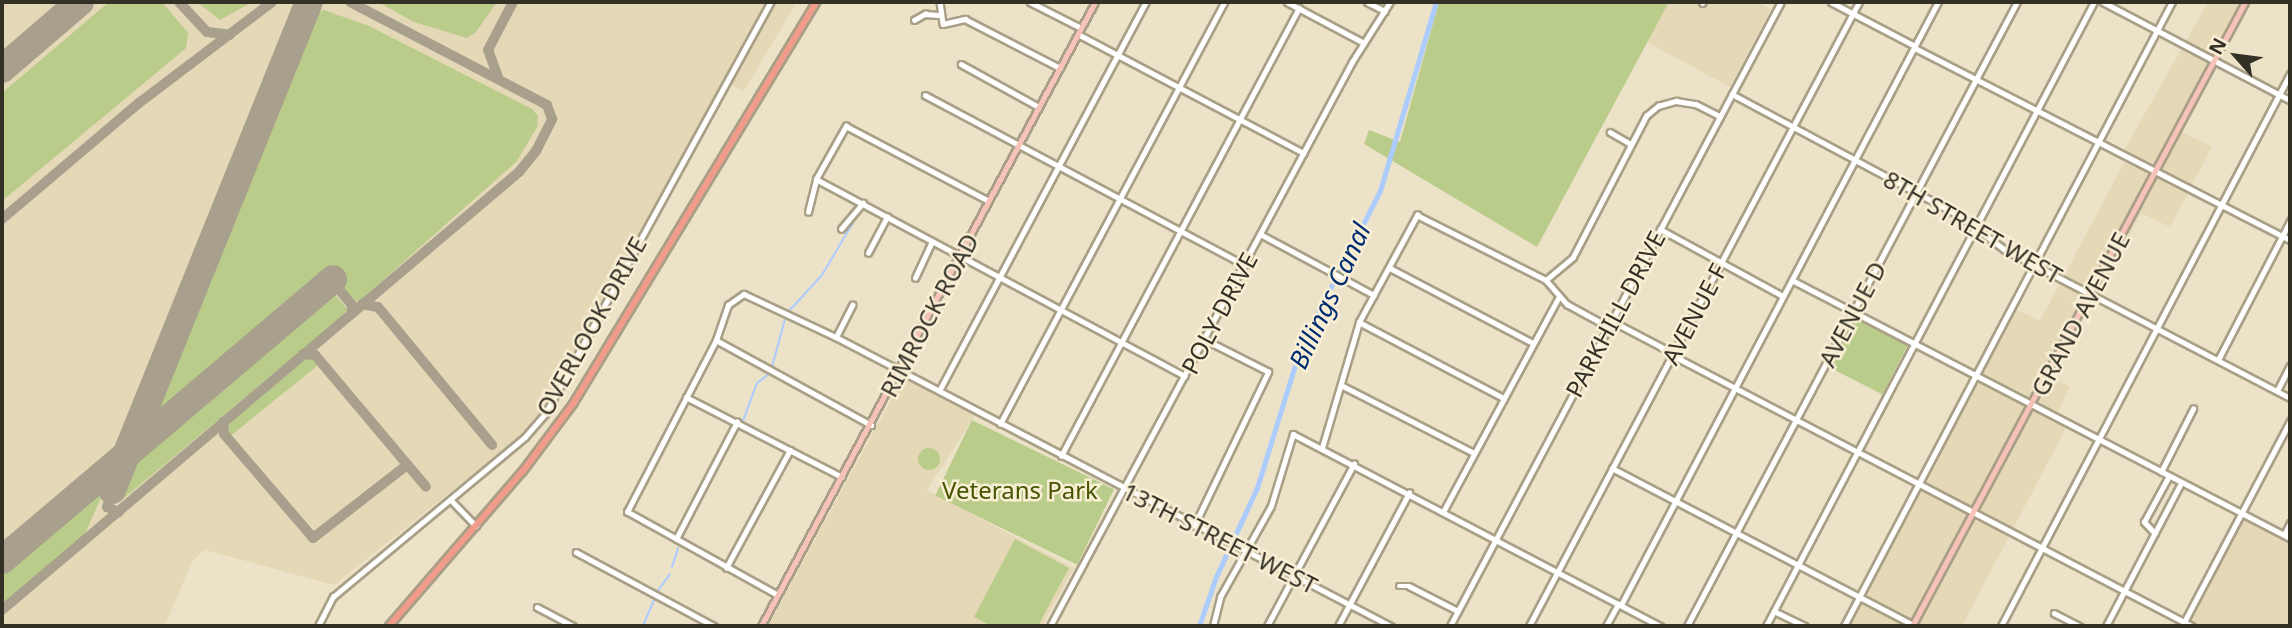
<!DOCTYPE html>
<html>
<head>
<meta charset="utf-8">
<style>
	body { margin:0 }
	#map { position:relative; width:2292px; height:628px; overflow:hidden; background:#ece2c8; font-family:"Noto Sans",sans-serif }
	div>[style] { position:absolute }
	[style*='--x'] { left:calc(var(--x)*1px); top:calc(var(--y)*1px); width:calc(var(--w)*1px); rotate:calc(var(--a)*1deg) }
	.built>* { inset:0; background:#e4d8b7 }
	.green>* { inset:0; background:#bacc8a; transform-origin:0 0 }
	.round { border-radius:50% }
	.stream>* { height:2px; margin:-1px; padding:0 1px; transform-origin:1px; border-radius:1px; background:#acccfe }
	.canal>* { height:4.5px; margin:-2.25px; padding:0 2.25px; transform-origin:2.25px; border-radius:2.25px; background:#acccfe }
	.taxiway>* { height:10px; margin:-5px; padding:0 5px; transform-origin:5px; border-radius:5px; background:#a8a08c }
	.runway>* { height:28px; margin:-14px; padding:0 14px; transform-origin:14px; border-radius:14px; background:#a8a08c }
	.roads { filter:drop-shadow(2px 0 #a89f86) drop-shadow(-2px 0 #a89f86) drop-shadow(0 2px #a89f86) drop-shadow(0 -2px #a89f86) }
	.minor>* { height:4.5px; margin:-2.25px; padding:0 2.25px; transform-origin:2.25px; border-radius:2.25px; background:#fff }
	.major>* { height:5px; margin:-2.5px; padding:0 2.5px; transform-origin:2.5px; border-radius:2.5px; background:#f7c3b9 }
	.highway>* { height:6px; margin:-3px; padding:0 3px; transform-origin:3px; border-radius:3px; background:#f19b8b }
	span { translate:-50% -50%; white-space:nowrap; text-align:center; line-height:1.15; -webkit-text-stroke:5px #f9efd5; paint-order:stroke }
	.street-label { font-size:24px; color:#333026 }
	.park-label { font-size:24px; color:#455500 }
	.water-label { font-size:26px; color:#002d71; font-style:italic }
	.frame { position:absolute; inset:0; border:4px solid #333026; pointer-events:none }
	.north { position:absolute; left:2201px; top:21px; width:70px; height:70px; -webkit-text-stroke:5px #f9efd5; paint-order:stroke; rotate:298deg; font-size:19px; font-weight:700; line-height:28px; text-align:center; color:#333026 }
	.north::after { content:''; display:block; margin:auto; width:24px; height:32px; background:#333026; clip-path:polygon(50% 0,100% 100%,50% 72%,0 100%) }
</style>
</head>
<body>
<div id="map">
	<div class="built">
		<div style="clip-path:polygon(2px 2px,797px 2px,744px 91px,724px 81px,532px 427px,334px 585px,205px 550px,192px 561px,165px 626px,2px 626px)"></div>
		<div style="clip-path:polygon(1669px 2px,1758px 2px,1771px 9px,1730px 87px,1647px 42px)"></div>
		<div style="clip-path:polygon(2208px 2px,2252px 2px,2182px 132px,2212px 147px,2170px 227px,2141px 213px,2097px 297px,2087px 293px,2047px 375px,2070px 387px,2055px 417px,2068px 424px,1962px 626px,1844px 626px,2011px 307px,2040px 321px,2126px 159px,2121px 156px)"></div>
		<div style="clip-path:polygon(903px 378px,976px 414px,927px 490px,1074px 568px,1042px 626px,768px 626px)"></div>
		<div style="clip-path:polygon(2242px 513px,2290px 539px,2290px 626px,2193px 626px,2184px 622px)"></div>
	</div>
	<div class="green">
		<div style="clip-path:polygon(109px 2px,162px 2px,188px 33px,186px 48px,2px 201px,2px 93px)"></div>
		<div style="clip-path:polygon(197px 2px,252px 2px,220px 20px)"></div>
		<div style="clip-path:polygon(378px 2px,497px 2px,476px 32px,467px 38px,414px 22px)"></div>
		<div style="clip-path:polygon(1439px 2px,1669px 2px,1537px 247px,1364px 144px,1369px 130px,1400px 142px)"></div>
		<div style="clip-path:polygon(324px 10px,369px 26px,532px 109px,538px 116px,537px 127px,517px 161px,363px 298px,357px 301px,348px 296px,329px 273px,158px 418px,150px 415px,312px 16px)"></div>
		<div style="clip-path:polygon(331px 290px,347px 309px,342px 317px,118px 503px,138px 454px)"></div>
		<div style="left:1854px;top:316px;width:61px;height:57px;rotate:27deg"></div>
		<div style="clip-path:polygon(304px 358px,314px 359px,317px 366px,229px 437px,228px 424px)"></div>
		<div style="left:972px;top:420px;width:158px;height:84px;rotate:26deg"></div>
		<div class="round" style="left:918px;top:448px;width:22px;height:22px"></div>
		<div style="clip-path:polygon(100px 486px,105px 488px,85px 534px,2px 605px,2px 570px)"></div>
		<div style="clip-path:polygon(1015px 539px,1069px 568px,1038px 626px,991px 626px,974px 617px)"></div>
	</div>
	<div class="stream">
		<div style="--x:790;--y:310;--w:47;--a:-47.6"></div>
		<div style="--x:822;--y:275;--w:63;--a:-59.3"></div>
		<div style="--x:772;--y:367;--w:50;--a:-74.8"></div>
		<div style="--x:743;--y:421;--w:40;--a:-69.8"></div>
		<div style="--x:757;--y:383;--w:15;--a:-37"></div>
		<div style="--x:672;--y:567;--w:20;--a:-72"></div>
		<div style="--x:657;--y:592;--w:22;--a:-54"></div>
		<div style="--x:643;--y:626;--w:30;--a:-67"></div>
	</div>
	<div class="canal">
		<div style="--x:1199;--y:626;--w:52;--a:-70.9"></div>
		<div style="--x:1216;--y:577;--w:98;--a:-65.3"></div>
		<div style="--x:1257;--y:488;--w:149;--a:-72.8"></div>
		<div style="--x:1301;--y:346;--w:174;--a:-63"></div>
		<div style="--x:1380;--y:191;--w:197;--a:-73.5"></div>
	</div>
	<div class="taxiway">
		<div style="--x:179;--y:2;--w:41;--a:47"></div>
		<div style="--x:207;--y:32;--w:23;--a:7"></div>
		<div style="--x:498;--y:77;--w:29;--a:-110"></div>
		<div style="--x:488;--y:50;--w:54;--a:-62.5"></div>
		<div style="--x:2;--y:219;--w:180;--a:-40.3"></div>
		<div style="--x:139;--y:103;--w:167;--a:-37.2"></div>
		<div style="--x:331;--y:280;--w:33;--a:50"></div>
		<div style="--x:352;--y:305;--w:9;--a:96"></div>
		<div style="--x:362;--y:304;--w:16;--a:11"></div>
		<div style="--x:378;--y:307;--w:179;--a:50.4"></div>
		<div style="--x:303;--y:354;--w:12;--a:5"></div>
		<div style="--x:315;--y:355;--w:172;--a:49.9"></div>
		<div style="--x:223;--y:422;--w:12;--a:85"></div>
		<div style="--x:224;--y:434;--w:137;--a:49.4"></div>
		<div style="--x:313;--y:538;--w:119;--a:-37.8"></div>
		<div style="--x:112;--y:490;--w:18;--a:106"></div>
		<div style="--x:107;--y:507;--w:13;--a:23"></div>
		<div style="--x:2;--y:610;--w:678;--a:-40.27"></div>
		<div style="--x:519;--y:172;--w:27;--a:-51"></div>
		<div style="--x:536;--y:151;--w:36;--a:-63"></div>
		<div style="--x:552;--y:119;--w:15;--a:-110"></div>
		<div style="--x:547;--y:105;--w:222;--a:-152.4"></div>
	</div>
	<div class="runway">
		<div style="--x:2;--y:69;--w:103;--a:-40.7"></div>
		<div style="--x:112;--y:490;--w:526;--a:-68.02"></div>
		<div style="--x:2;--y:560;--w:434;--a:-40.3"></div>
	</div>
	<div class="roads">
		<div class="minor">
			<div style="--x:940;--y:2;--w:22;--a:82"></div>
			<div style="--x:943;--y:24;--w:23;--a:-13"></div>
			<div style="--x:965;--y:19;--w:107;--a:27.3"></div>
			<div style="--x:1030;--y:2;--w:57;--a:27"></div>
			<div style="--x:1287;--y:2;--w:87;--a:28"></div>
			<div style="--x:1367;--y:2;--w:20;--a:27"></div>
			<div style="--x:1831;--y:2;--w:95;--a:27.6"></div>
			<div style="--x:2103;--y:2;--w:211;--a:27.7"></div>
			<div style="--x:1702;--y:3;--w:1;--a:-45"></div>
			<div style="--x:914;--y:20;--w:13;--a:-29"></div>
			<div style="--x:925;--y:14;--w:13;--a:4"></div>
			<div style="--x:1078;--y:34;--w:255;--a:27.8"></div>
			<div style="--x:1915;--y:48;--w:421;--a:27.1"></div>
			<div style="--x:961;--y:64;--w:89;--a:28.9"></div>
			<div style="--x:1732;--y:94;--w:261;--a:28.1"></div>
			<div style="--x:1962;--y:217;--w:53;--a:37.3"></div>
			<div style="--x:2004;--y:249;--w:322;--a:27.5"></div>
			<div style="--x:925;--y:95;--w:362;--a:28"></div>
			<div style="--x:1610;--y:132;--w:24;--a:30"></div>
			<div style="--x:816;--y:179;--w:418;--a:28.1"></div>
			<div style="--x:808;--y:212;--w:34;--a:-76"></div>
			<div style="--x:816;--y:179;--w:61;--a:-60.5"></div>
			<div style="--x:846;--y:126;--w:161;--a:27.7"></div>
			<div style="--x:841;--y:229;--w:34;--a:-50"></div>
			<div style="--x:1660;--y:229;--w:140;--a:28.6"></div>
			<div style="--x:1262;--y:235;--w:127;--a:28.2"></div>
			<div style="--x:868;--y:253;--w:41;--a:-62.2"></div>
			<div style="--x:1390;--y:268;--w:161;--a:27.7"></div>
			<div style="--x:915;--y:278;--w:40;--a:-65"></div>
			<div style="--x:1546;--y:280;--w:35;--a:-40"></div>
			<div style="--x:1573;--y:257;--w:159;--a:-62.6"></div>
			<div style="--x:1646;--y:116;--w:16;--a:-40"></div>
			<div style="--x:1658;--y:106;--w:19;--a:-16"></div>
			<div style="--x:1676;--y:101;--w:20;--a:9"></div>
			<div style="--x:1696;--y:104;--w:27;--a:27"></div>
			<div style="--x:1792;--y:280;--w:561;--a:27.39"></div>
			<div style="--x:1612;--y:321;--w:69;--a:27.7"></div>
			<div style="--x:1359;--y:322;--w:164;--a:27.7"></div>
			<div style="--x:836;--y:337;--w:36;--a:-63"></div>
			<div style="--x:716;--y:340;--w:177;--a:28.7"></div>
			<div style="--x:1672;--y:355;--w:586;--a:27.53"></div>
			<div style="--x:2218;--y:360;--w:157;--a:-62.6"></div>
			<div style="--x:1341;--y:385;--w:149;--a:27.1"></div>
			<div style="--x:939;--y:391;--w:441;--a:-62"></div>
			<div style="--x:2277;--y:391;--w:28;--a:-63"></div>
			<div style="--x:686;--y:397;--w:175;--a:27.1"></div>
			<div style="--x:1000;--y:424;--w:478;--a:-62"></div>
			<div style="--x:1322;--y:448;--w:131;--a:-73.6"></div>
			<div style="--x:1359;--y:322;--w:122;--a:-61.5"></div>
			<div style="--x:1417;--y:215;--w:144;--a:26.7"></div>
			<div style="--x:1546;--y:280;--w:32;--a:49"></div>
			<div style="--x:1567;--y:304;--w:48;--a:28.7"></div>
			<div style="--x:1061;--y:456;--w:507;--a:-62.02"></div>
			<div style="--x:1612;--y:468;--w:342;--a:27.5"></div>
			<div style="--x:2161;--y:472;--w:71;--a:-63.1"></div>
			<div style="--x:451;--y:500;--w:36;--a:46"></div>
			<div style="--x:1443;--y:512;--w:244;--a:-61.7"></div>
			<div style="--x:1194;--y:526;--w:171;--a:-64.3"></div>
			<div style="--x:1268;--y:372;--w:71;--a:-153.1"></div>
			<div style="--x:2155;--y:534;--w:16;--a:-133"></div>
			<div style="--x:2144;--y:522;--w:52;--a:-61.5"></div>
			<div style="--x:2284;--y:535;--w:13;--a:-63"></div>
			<div style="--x:676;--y:539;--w:132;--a:-62.5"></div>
			<div style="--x:576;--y:552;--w:157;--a:28.2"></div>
			<div style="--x:726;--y:568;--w:134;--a:-61.5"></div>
			<div style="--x:1399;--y:586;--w:10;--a:0"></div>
			<div style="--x:1409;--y:586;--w:55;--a:27"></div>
			<div style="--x:777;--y:595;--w:171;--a:-151"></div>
			<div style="--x:627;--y:512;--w:194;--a:-62.6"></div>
			<div style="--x:716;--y:340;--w:37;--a:-71"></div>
			<div style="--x:728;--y:305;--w:19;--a:-35"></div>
			<div style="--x:744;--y:294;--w:102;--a:25.1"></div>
			<div style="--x:836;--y:337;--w:626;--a:27.51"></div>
			<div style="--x:1621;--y:605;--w:681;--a:-62.27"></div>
			<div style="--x:537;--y:607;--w:41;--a:27.8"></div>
			<div style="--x:1774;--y:611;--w:34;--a:26"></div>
			<div style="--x:2054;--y:613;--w:29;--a:27"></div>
			<div style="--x:318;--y:626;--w:33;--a:-63"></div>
			<div style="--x:333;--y:597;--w:250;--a:-39.8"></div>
			<div style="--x:525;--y:437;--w:30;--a:-49"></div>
			<div style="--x:545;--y:414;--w:470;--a:-61.3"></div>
			<div style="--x:1050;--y:626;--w:640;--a:-61.83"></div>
			<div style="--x:1352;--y:62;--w:71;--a:-57.7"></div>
			<div style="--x:1213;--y:626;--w:30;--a:-76"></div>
			<div style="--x:1220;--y:597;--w:104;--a:-60.7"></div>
			<div style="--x:1271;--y:506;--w:75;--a:-73"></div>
			<div style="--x:1293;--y:434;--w:415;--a:27.6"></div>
			<div style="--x:1267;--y:626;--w:184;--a:-61.8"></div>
			<div style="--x:1338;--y:626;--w:151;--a:-61.9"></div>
			<div style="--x:1450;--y:626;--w:706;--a:-62.06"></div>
			<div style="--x:1529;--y:626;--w:706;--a:-62.13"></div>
			<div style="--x:1606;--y:626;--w:25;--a:-61"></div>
			<div style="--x:1687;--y:626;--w:706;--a:-62.13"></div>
			<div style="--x:1766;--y:626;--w:705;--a:-62.27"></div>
			<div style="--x:1844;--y:626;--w:705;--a:-62.27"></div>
			<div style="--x:2001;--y:626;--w:623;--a:-62.37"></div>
			<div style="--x:2106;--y:626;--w:161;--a:-62.3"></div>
			<div style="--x:2182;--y:626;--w:232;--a:-62.2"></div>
		</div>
		<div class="major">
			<div style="--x:761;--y:626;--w:708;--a:-61.84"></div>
			<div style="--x:1912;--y:626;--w:707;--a:-61.91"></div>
		</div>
		<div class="highway">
			<div style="--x:389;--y:626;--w:205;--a:-49.2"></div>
			<div style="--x:523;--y:471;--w:84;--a:-53.3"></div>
			<div style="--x:573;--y:404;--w:470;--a:-58.8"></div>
		</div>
	</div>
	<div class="street-label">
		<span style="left:1973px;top:227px;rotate:30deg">8TH STREET WEST</span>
		<span style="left:1219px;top:313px;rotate:-62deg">POLY DRIVE</span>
		<span style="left:1615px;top:314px;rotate:-62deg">PARKHILL DRIVE</span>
		<span style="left:1694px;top:314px;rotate:-62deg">AVENUE F</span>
		<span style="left:1852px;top:314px;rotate:-62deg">AVENUE D</span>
		<span style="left:2080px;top:314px;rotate:-62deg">GRAND AVENUE</span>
		<span style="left:929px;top:315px;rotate:-62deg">RIMROCK ROAD</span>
		<span style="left:591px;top:326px;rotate:-61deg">OVERLOOK DRIVE</span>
		<span style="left:1220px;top:538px;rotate:27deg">13TH STREET WEST</span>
	</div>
	<div class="park-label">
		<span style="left:1020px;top:490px">Veterans Park</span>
	</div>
	<div class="water-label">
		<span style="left:1330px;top:296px;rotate:-65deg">Billings Canal</span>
	</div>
	<div class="frame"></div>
	<div class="north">N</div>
</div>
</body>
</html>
